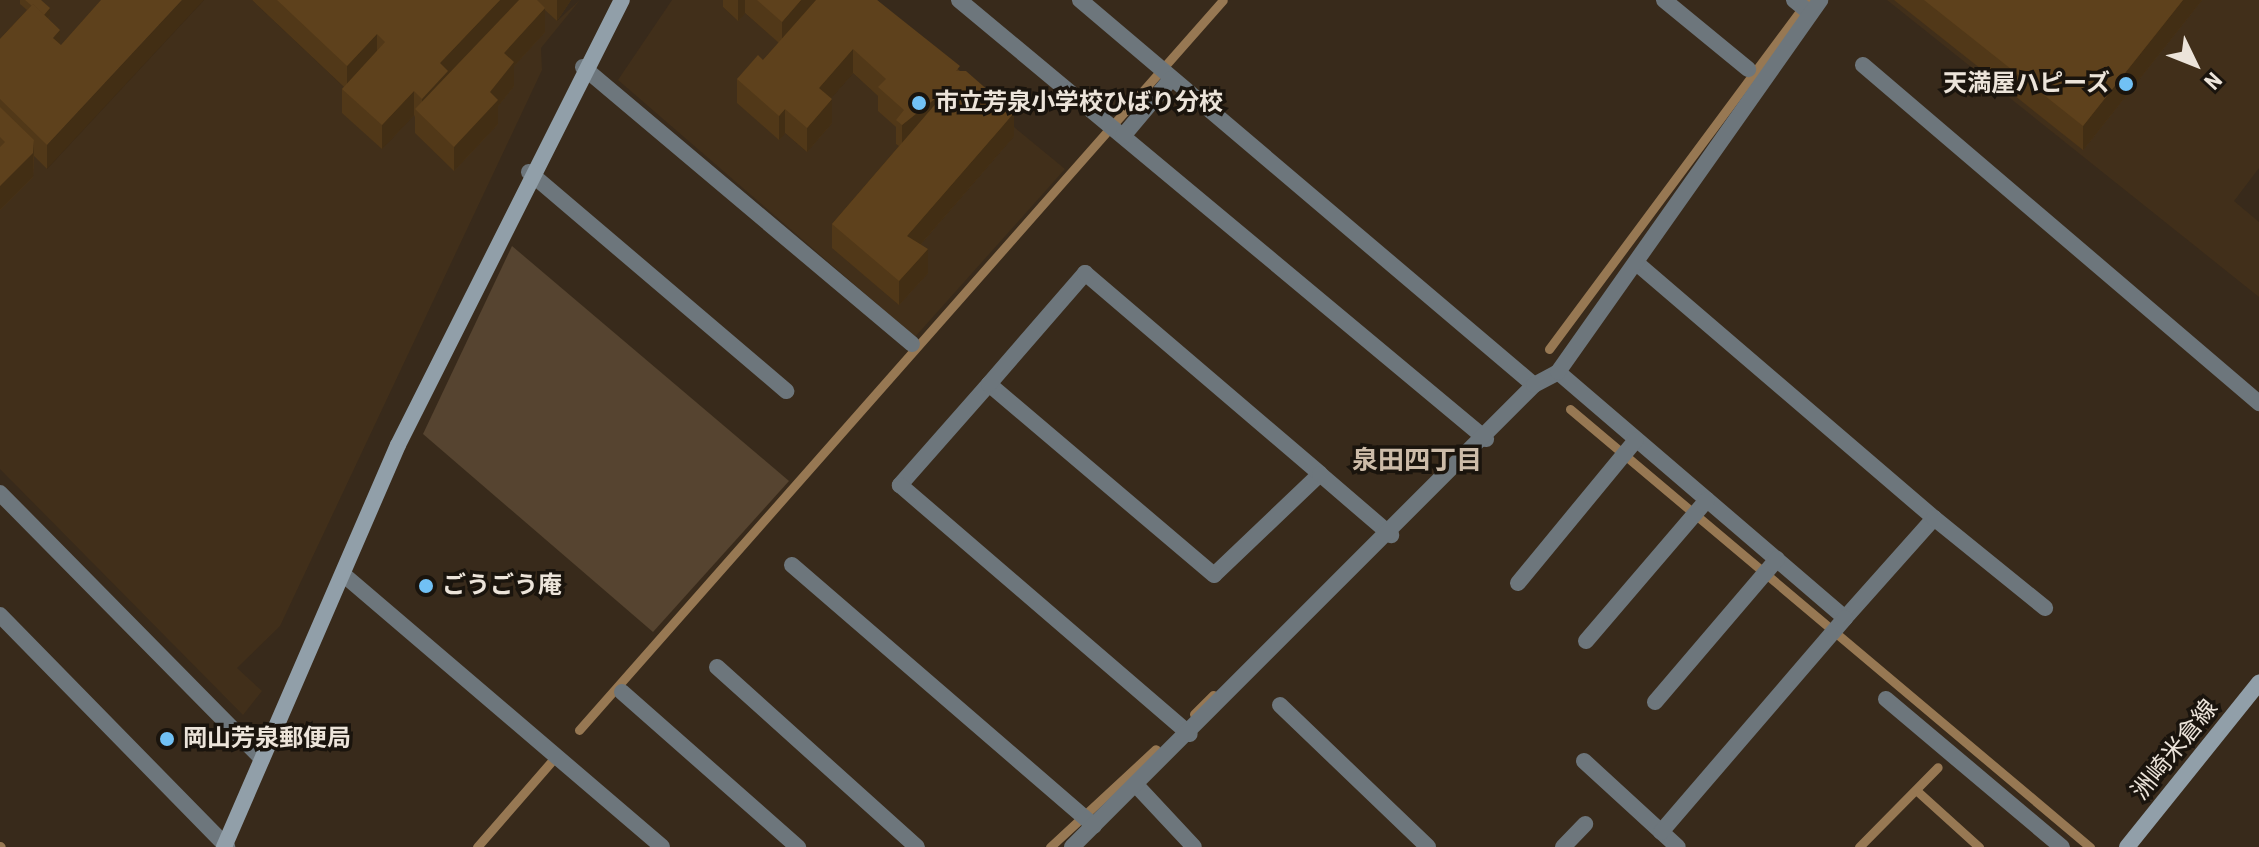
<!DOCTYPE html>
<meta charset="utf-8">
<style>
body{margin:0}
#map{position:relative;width:2259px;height:847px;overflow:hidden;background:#382a1b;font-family:"Roboto Condensed","Noto Sans JP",sans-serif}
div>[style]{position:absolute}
.built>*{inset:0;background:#412f1a}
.green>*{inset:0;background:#564430}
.stream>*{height:9px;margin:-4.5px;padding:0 4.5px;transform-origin:4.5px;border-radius:4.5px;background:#977853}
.street>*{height:16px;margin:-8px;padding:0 8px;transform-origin:8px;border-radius:8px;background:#6d767c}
.secondary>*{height:16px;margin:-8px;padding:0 8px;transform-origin:8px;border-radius:8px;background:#919fa9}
.wall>*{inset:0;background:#513818}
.shaded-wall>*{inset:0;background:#422e14}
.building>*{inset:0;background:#5e411c}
.dots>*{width:22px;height:22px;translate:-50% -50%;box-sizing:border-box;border:4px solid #1a140d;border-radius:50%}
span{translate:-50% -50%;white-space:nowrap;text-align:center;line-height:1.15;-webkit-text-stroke:7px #1a140d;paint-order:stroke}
.poi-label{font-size:24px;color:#ece4da;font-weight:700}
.right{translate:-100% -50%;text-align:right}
.left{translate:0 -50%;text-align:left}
.street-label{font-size:24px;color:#ece4da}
.neighbourhood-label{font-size:26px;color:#ccbba8;font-weight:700}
.north{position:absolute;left:2155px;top:24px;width:80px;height:80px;-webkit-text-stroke:6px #1a140d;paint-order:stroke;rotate:133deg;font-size:22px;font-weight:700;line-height:32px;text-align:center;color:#ece4da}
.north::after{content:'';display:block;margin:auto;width:28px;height:36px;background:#ece4da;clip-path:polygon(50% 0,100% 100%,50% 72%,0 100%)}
</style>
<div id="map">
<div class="built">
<i style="clip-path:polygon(0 0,118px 0,73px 49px,0 63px)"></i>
<i style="clip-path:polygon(204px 0,252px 0,347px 90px,382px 149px,414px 115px,422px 122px,537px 0,557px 21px,580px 0,541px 48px,542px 70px,280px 626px,237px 668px,262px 691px,243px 715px,0 469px,0 121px,47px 169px)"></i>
<i style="clip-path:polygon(672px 0,727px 0,723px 7px,737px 20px,745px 13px,782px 45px,779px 139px,785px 133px,807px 152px,819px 112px,853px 73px,886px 103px,904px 134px,907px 260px,1014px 136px,890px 25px,1065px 169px,915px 337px,618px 80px)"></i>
<i style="clip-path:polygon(1887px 0,2259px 0,2259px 168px,2234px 201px,2259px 222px,2259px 297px)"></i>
</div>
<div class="green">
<i style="clip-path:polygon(512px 246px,789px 481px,653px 632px,423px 434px)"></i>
</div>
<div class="stream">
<i style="left:1549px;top:349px;width:435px;rotate:-53.4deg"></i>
<i style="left:1570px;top:409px;width:680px;rotate:40.11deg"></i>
<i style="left:1194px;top:714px;width:27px;rotate:-45deg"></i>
<i style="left:579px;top:730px;width:973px;rotate:-48.58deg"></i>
<i style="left:1916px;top:790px;width:85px;rotate:42.1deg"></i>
<i style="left:0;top:846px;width:1px;rotate:45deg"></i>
<i style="left:477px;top:847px;width:113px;rotate:-49deg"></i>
<i style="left:1050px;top:847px;width:144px;rotate:-42.8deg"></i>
<i style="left:1859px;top:847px;width:112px;rotate:-45.4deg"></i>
</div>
<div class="street">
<i style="left:959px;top:0;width:686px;rotate:39.79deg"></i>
<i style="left:1080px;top:0;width:595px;rotate:40.3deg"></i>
<i style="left:1664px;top:0;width:109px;rotate:39.4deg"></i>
<i style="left:1794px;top:0;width:21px;rotate:39deg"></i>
<i style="left:1863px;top:65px;width:521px;rotate:40.48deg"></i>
<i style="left:583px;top:67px;width:430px;rotate:40.1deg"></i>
<i style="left:1123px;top:136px;width:75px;rotate:-49.9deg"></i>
<i style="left:529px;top:172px;width:338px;rotate:40.4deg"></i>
<i style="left:1558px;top:372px;width:378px;rotate:40.6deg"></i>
<i style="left:1845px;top:618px;width:134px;rotate:-48.3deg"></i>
<i style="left:1934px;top:518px;width:392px;rotate:-139.4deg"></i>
<i style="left:989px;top:384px;width:135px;rotate:131.4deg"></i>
<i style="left:900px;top:485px;width:382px;rotate:40.7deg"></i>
<i style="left:1320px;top:474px;width:146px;rotate:136.4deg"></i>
<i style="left:1214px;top:575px;width:295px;rotate:-139.7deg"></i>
<i style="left:989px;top:384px;width:147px;rotate:-49.1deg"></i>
<i style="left:1085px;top:273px;width:309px;rotate:40.5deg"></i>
<i style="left:1320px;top:474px;width:94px;rotate:40.7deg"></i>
<i style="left:0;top:493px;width:373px;rotate:45.4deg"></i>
<i style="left:1934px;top:518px;width:143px;rotate:39deg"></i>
<i style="left:792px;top:565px;width:399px;rotate:40.8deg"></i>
<i style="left:344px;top:575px;width:418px;rotate:40.5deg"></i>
<i style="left:1518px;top:583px;width:185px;rotate:-50.5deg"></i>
<i style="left:0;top:615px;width:325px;rotate:45.6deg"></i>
<i style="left:1586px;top:641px;width:186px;rotate:-49.4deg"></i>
<i style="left:717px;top:667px;width:269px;rotate:42deg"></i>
<i style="left:622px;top:692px;width:235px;rotate:41.4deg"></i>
<i style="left:1886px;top:699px;width:230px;rotate:40.1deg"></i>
<i style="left:1655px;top:702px;width:188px;rotate:-49.5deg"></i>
<i style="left:1280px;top:705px;width:205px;rotate:43.8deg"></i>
<i style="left:1584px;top:761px;width:127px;rotate:42.5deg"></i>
<i style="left:1137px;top:786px;width:83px;rotate:46.9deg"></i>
<i style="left:1661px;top:832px;width:282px;rotate:-49.3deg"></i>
<i style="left:1072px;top:847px;width:653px;rotate:-45deg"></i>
<i style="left:1534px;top:385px;width:27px;rotate:-28deg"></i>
<i style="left:1558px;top:372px;width:455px;rotate:-54.8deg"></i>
<i style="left:1563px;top:847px;width:32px;rotate:-46deg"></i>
</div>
<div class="secondary">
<i style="left:224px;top:847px;width:438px;rotate:-66.6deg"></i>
<i style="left:398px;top:445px;width:498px;rotate:-63.3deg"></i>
<i style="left:2127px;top:847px;width:211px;rotate:-51.2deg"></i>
</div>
<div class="wall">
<i style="clip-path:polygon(20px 0,41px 0,50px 16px,48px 19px,47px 169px,34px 156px,33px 177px,0 210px,0 39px,27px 10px,20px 4px)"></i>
<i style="clip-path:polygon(252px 0,571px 0,557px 21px,545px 10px,545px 32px,514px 66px,514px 86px,498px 106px,498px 124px,454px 171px,415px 133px,415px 117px,414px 115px,382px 149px,342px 113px,342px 89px,344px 87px)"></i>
<i style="clip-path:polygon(723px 0,877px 0,960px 71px,1014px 136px,921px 244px,928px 273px,899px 305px,832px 248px,832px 224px,899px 146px,896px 144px,896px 127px,878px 111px,878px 96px,853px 73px,831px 98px,832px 123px,807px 152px,785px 133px,779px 140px,737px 103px,737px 79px,763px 60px,779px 43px,745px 13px,738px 21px,723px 7px)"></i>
<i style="clip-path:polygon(1894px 0,2202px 0,2083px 150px)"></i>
</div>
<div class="shaded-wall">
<i style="clip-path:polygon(182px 0,204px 0,47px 169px,47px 145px)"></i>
<i style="clip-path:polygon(500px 0,522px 0,422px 116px,422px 99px,440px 63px)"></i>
<i style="clip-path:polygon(557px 0,571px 0,557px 21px)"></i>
<i style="clip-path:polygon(738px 0,745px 0,745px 13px,738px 21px)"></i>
<i style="clip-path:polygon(801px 0,822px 0,782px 46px,782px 22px)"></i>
<i style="clip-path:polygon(2183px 0,2202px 0,2083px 150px,2083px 126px)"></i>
<i style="clip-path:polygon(50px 8px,50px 16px,43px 24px,43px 16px)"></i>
<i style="clip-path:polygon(545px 8px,545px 32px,514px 66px,514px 86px,498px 106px,498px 124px,454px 171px,454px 147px,490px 92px,504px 53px)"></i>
<i style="clip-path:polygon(60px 30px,60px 54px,53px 38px)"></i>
<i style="clip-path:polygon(377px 34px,377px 58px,347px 90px,347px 66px)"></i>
<i style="clip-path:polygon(853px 49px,853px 73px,819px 112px,819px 88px)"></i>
<i style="clip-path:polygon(951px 86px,902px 149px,902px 125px)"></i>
<i style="clip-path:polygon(414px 91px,414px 115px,382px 149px,382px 125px)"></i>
<i style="clip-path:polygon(832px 99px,832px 123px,807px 152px,807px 128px)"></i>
<i style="clip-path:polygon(785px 109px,785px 133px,779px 140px,779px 116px)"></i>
<i style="clip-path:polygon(1014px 113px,1014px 136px,907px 260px,907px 236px)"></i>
<i style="clip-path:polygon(34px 140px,33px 177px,0 210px,0 186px)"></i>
<i style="clip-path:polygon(928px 249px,928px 273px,899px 305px,899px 281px)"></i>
</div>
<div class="building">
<i style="clip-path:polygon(25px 0,41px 0,50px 8px,44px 15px,33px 4px,32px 6px)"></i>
<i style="clip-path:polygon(101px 0,182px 0,47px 145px,0 99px,0 39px,33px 4px,60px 30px,53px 38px,61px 45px)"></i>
<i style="clip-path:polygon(277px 0,500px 0,440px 63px,448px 71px,422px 99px,414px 91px,382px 125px,342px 89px,385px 42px,377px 34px,347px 66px)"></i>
<i style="clip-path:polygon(519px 0,537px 0,545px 8px,504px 53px,514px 62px,490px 92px,498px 100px,454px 147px,415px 109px)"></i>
<i style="clip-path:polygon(757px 0,801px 0,782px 22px)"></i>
<i style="clip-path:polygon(816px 0,877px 0,960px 66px,956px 71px,966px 71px,1014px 113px,907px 236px,928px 249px,899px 281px,832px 224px,951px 86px,902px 125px,896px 120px,904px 110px,878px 87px,886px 79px,853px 49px,819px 88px,832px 99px,807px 128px,785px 109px,779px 116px,737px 79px,758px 55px,763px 60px)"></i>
<i style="clip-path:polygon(1924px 0,2183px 0,2083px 126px)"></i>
<i style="clip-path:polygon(0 107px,34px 140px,33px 153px,0 186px,0 147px,5px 142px,0 137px)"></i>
</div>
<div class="dots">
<i style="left:2126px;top:84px;background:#71c1f5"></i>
<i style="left:919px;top:103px;background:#71c1f5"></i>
<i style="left:426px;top:586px;background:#71c1f5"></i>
<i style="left:167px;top:739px;background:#71c1f5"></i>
</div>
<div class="poi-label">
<span class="right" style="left:2110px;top:84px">天満屋ハピーズ</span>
<span class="left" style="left:935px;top:103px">市立芳泉小学校ひばり分校</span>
<span class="left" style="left:442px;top:586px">ごうごう庵</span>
<span class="left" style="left:183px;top:739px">岡山芳泉郵便局</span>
</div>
<div class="street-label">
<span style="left:2175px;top:750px;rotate:-51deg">洲崎米倉線</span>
</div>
<div class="neighbourhood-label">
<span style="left:1417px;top:461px">泉田四丁目</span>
</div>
<div class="north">N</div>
</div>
